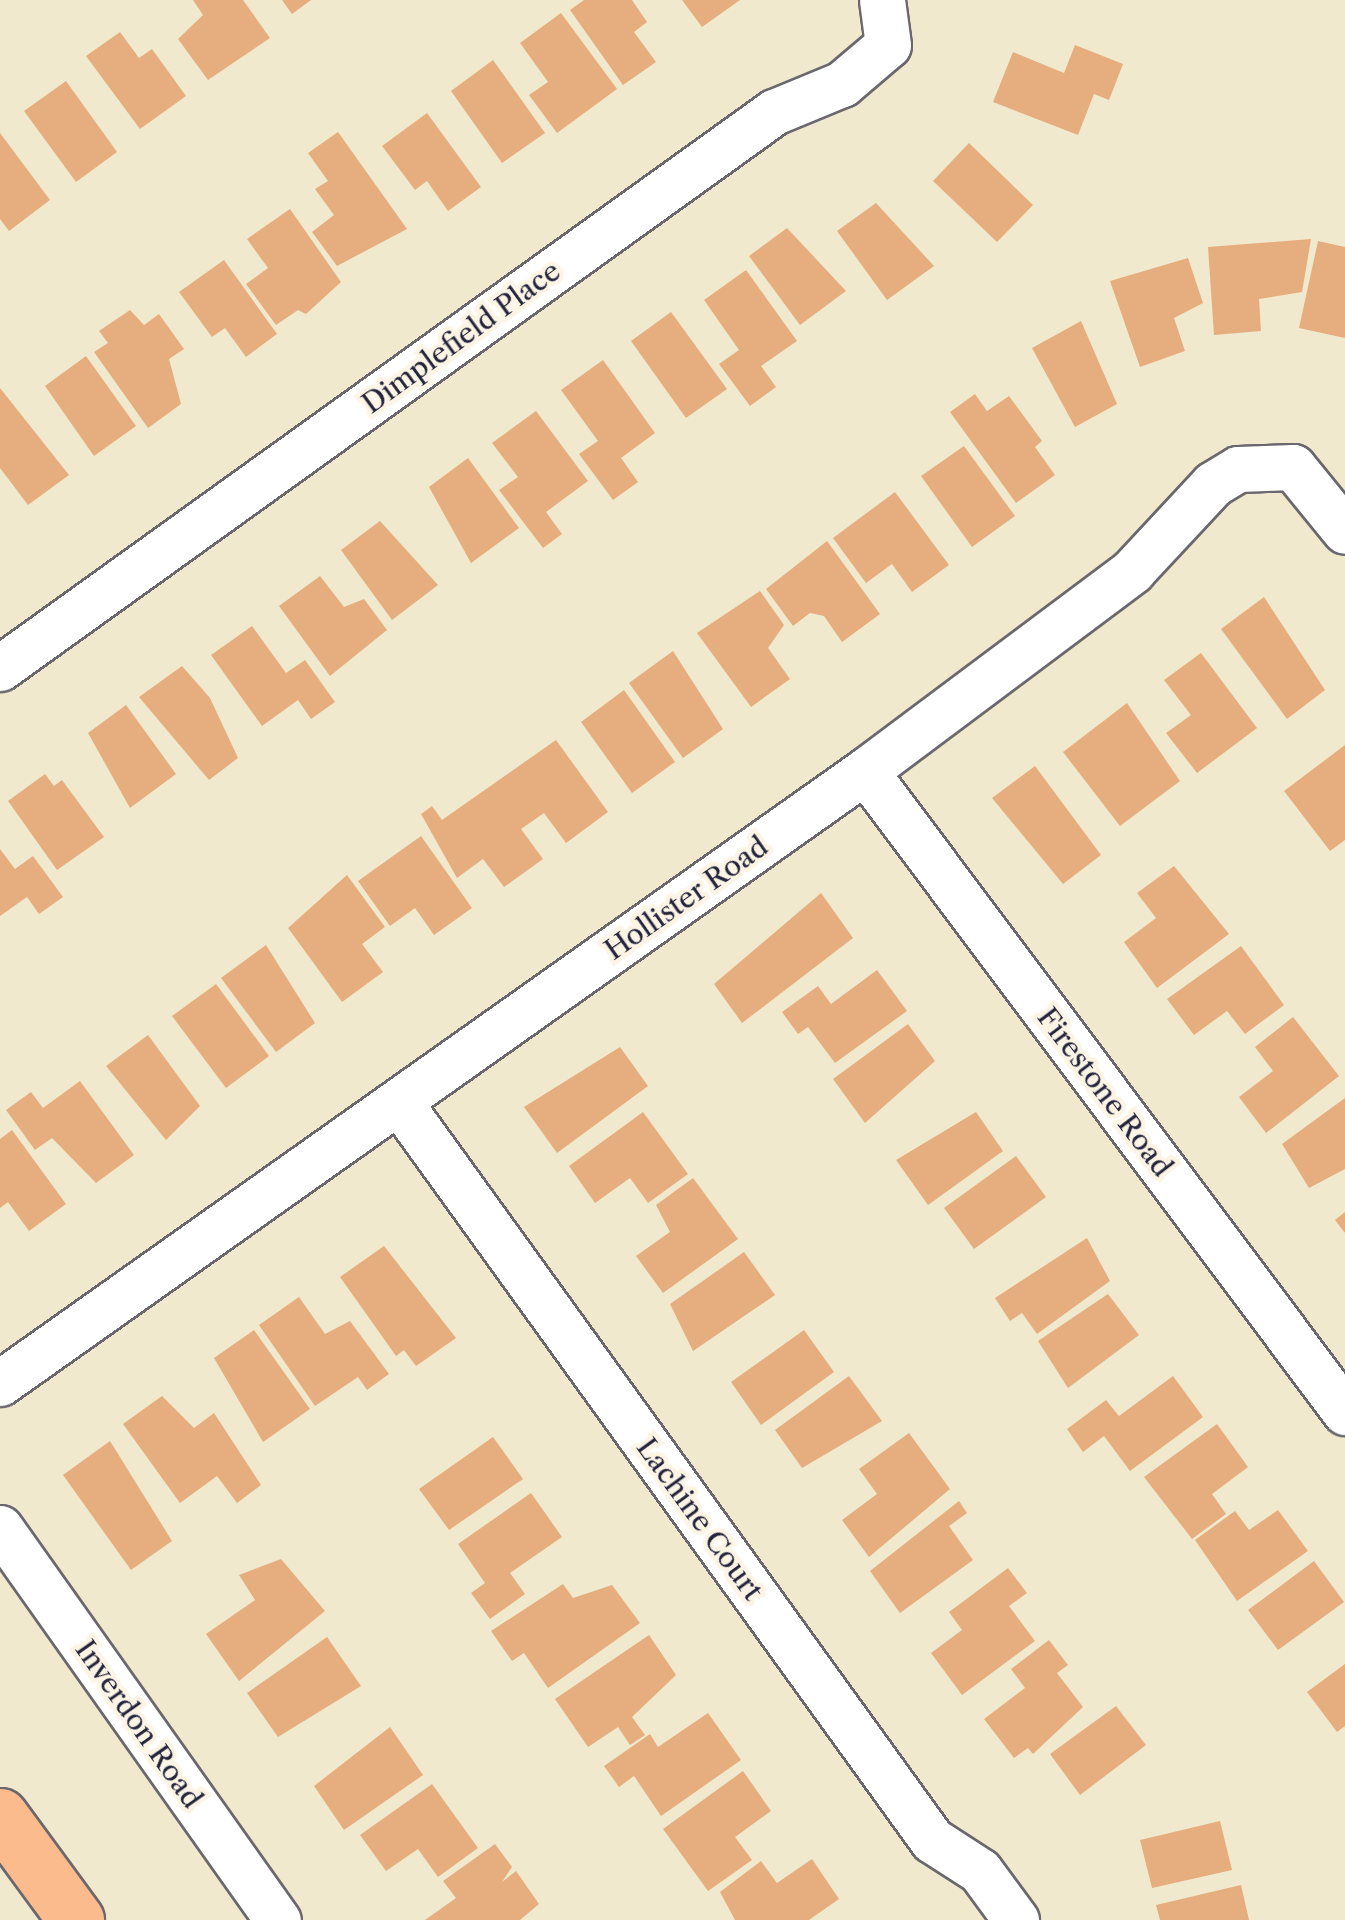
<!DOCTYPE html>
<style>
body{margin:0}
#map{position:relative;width:1345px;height:1920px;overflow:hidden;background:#f0e9ce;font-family:"Libre Caslon Text",serif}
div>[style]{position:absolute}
.building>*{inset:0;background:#e6ae7e}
.roads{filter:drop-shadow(2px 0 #6a686e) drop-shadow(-2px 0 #6a686e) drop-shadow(0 2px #6a686e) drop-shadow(0 -2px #6a686e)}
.street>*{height:45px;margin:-22.5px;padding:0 22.5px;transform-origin:22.5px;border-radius:22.5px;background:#fff}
.highway>*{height:55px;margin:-27.5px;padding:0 27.5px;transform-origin:27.5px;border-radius:27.5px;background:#fbbb8c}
span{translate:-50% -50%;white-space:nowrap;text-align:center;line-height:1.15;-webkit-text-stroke:9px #fcf5e5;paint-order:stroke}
.street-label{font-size:28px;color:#22223b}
</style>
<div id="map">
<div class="building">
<i style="clip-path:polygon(193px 0,243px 0,270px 38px,208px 80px,178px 39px,203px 15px)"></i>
<i style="clip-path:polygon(282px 0,311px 0,292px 14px)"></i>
<i style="clip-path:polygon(584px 0,632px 0,647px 22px,634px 32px,656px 62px,623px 85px,570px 10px)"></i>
<i style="clip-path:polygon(682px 0,740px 0,702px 27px)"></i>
<i style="clip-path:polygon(561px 13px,617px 89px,557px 133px,529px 95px,548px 82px,520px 43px)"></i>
<i style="clip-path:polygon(120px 32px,139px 58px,152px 49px,186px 96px,140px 129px,86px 56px)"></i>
<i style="clip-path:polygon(1075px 45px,1123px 64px,1109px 100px,1094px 94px,1078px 135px,993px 102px,1013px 52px,1064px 73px)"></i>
<i style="clip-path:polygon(493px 60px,545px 133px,502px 163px,451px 91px)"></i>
<i style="clip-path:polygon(66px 81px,117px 152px,76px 182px,24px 111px)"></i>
<i style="clip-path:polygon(427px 113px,481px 187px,448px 211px,427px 181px,415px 190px,382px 146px)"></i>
<i style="clip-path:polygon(338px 132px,407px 229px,337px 266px,312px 232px,334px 215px,315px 189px,328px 181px,308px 153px)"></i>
<i style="clip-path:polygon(0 133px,50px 200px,9px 231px,0 219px)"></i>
<i style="clip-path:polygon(969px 143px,1033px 205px,997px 242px,933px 181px)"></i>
<i style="clip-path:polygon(876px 203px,934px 266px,887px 300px,837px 231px)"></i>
<i style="clip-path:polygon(290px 209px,341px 282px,306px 314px,298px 310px,276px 325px,246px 284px,268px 268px,247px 239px)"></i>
<i style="clip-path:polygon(787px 228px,846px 291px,800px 325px,749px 256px)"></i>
<i style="clip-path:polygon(1311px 239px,1302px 292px,1259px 299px,1261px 331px,1214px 335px,1208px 247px)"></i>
<i style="clip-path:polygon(1318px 241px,1345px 247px,1345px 338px,1299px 328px)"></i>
<i style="clip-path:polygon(1188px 258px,1203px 303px,1174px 318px,1185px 351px,1140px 367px,1110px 281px)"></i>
<i style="clip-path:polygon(224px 260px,277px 334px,246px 357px,225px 328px,212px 337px,179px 292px)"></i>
<i style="clip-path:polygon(746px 270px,797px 341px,761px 366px,776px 387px,750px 406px,719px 364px,739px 350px,704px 300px)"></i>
<i style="clip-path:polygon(130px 310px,144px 325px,159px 314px,184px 349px,169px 359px,181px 404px,148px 428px,94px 352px,108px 343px,99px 331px)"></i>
<i style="clip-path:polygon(671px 312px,727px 389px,686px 418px,631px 341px)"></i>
<i style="clip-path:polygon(1081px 321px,1117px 404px,1075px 427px,1032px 348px)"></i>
<i style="clip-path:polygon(86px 356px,136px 426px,94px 456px,45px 386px)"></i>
<i style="clip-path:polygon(603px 360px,655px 433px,621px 458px,638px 482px,613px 500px,579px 454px,598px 441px,561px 390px)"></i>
<i style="clip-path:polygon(0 388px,69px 475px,28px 505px,0 468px)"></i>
<i style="clip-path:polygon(975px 394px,987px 411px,1009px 396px,1042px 441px,1035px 447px,1055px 475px,1016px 503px,950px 412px)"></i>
<i style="clip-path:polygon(536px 411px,588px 481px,546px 512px,562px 534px,543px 548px,499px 490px,518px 477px,492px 443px)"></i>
<i style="clip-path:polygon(964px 446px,1015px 516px,972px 547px,921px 476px)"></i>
<i style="clip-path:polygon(468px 458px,519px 528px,471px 563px,429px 487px)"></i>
<i style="clip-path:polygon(895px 492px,949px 565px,912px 592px,892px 564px,866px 583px,833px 538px)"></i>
<i style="clip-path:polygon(380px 521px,438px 585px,392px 620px,341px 550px)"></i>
<i style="clip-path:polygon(827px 541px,880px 614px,842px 642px,824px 616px,810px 613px,793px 626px,766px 589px)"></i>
<i style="clip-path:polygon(320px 576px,344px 607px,364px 599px,387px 630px,330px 676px,279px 606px)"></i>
<i style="clip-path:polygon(760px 591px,784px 625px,768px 648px,790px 679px,751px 707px,697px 633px)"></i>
<i style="clip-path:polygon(1264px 597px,1325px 690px,1287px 719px,1221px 629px)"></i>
<i style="clip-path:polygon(252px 626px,286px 673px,305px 660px,335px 702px,311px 719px,298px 700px,262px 726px,211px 655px)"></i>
<i style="clip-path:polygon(673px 651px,723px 729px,683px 758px,629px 683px)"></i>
<i style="clip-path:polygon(1201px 653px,1257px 728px,1197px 773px,1166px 733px,1191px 715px,1164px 680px)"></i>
<i style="clip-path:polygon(182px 666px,210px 698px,238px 758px,209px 780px,139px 697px)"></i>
<i style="clip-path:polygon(624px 690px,675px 762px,632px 793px,581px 722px)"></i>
<i style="clip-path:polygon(1127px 703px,1180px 781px,1120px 826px,1063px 752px)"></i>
<i style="clip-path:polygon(126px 705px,176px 774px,130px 808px,88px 733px)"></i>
<i style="clip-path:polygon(556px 740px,608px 812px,566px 843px,544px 813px,521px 829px,543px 859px,504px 887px,483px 859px,457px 878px,421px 814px,432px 806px,442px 820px)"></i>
<i style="clip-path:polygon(1345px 745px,1345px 840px,1330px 851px,1284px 791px)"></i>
<i style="clip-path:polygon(1035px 766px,1101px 855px,1063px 884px,992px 798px)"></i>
<i style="clip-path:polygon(45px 774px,54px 786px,62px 780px,104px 837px,57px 870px,8px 801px)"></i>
<i style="clip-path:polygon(421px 836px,472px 908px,434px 935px,415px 908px,390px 926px,358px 881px)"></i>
<i style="clip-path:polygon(0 849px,15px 869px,33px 856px,63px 897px,39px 914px,27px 897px,0 916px)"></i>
<i style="clip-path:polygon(1174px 866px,1229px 934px,1157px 988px,1124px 942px,1156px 918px,1137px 893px)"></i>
<i style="clip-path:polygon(347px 875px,385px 927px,362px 944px,383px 972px,342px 1002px,288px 928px)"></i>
<i style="clip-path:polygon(821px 893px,853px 938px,742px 1023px,714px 984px)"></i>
<i style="clip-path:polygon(266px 945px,315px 1023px,276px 1052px,221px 978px)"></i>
<i style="clip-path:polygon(1241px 946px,1284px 1005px,1245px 1034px,1227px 1011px,1194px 1035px,1167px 999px)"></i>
<i style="clip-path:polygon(877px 970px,907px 1011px,835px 1063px,808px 1027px,798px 1034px,782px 1012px,818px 986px,831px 1004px)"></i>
<i style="clip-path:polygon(216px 984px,269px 1056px,226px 1088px,172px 1016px)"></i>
<i style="clip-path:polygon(1293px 1017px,1339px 1076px,1266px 1133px,1239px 1097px,1273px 1071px,1255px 1047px)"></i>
<i style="clip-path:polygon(908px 1024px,935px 1061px,865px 1123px,833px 1079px)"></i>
<i style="clip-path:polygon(148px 1035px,200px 1106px,166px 1140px,106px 1066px)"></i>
<i style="clip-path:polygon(620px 1047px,648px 1086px,557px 1153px,524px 1107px)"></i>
<i style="clip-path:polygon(80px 1081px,134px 1155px,96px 1183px,52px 1138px,35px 1150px,6px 1110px,31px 1092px,43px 1108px)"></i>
<i style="clip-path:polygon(1345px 1098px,1345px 1169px,1309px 1188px,1282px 1144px)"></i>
<i style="clip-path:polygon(643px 1112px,688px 1174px,648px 1203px,630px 1178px,595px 1203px,569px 1166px)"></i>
<i style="clip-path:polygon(976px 1112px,1003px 1151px,928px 1205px,896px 1160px)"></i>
<i style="clip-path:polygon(12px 1130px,66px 1204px,29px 1231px,8px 1202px,0 1208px,0 1139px)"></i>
<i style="clip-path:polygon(1016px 1156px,1046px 1197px,974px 1249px,944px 1208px)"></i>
<i style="clip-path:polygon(693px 1178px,738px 1239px,663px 1293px,636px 1256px,670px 1232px,656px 1205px)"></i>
<i style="clip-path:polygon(1345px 1212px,1345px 1233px,1335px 1220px)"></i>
<i style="clip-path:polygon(1087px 1238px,1110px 1281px,1037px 1334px,1022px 1313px,1010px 1321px,995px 1298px)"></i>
<i style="clip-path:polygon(384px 1246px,456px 1338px,416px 1366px,404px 1350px,396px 1356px,340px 1277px)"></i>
<i style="clip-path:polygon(744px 1252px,775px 1295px,693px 1351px,670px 1304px)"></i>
<i style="clip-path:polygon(1108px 1294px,1139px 1335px,1068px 1388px,1038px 1341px)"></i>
<i style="clip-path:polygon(299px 1297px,325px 1334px,350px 1321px,389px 1374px,367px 1390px,358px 1377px,315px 1406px,259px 1325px)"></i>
<i style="clip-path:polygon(254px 1330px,310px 1409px,263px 1442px,214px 1358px)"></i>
<i style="clip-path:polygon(804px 1330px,834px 1372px,761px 1425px,731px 1382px)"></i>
<i style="clip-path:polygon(849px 1376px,882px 1421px,802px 1468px,775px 1430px)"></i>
<i style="clip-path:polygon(1173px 1376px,1203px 1417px,1130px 1471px,1104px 1436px,1083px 1452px,1067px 1429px,1106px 1400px,1119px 1416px)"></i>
<i style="clip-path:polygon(162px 1396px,194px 1428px,214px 1413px,261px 1485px,237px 1503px,217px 1476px,180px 1503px,123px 1424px)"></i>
<i style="clip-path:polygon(1217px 1424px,1248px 1467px,1212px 1494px,1226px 1514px,1192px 1539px,1144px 1477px)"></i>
<i style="clip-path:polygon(909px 1433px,950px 1489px,869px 1557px,842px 1520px,877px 1494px,859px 1469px)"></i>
<i style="clip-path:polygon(493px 1437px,523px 1479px,449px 1530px,419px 1489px)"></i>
<i style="clip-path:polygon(110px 1441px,172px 1541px,131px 1570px,63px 1475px)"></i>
<i style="clip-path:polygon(531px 1493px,562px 1537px,510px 1573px,525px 1594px,490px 1619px,471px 1593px,485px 1583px,458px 1544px)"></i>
<i style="clip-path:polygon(959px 1501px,967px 1513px,949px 1526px,973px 1560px,900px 1613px,870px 1571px)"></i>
<i style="clip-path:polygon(1278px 1510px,1308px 1551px,1237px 1601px,1195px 1540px,1235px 1511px,1249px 1530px)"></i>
<i style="clip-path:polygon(281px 1559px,325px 1611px,239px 1681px,206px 1634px,255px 1600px,239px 1575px)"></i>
<i style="clip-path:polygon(1314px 1561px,1344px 1602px,1278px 1650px,1248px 1610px)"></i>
<i style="clip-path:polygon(1008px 1568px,1027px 1593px,1009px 1606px,1035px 1641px,962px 1695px,931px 1653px,962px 1630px,949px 1612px)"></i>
<i style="clip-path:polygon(563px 1584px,573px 1598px,612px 1585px,640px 1623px,548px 1688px,524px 1653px,512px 1661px,491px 1631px)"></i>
<i style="clip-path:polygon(649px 1635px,676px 1675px,632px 1717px,645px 1735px,630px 1745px,618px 1727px,588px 1747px,555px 1699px)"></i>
<i style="clip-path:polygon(327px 1637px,361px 1686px,278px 1737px,247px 1693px)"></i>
<i style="clip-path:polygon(1049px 1640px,1068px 1665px,1057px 1673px,1083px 1707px,1033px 1754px,1028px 1748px,1014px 1758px,984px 1719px,1025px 1688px,1011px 1669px)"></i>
<i style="clip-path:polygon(1345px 1664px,1345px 1726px,1337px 1732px,1307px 1692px)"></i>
<i style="clip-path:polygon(1116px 1706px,1146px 1745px,1080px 1795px,1050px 1754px)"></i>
<i style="clip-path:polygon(708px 1713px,741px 1760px,661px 1816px,634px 1776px,619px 1787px,604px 1766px,650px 1734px,658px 1747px)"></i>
<i style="clip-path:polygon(390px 1727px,423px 1775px,344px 1830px,314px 1786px)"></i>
<i style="clip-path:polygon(743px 1771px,771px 1811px,735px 1837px,752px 1860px,708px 1891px,663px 1829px)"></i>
<i style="clip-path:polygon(432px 1784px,478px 1848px,438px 1877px,418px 1849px,386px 1871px,360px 1835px)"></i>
<i style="clip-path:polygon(1220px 1821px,1232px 1870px,1152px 1888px,1140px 1840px)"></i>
<i style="clip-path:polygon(495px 1844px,512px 1867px,502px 1882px,516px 1871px,539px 1904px,520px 1920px,425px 1920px,456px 1898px,443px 1881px)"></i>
<i style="clip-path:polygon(812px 1859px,839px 1899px,809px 1920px,735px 1920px,720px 1892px,761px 1861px,777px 1883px)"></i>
<i style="clip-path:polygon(1241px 1885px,1249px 1920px,1160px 1920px,1156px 1905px)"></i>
</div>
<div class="roads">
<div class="street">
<i style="left:0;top:668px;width:953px;rotate:-35.69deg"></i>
<i style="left:774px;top:112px;width:74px;rotate:-22.4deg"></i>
<i style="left:842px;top:84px;width:60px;rotate:-40.3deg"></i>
<i style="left:888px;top:45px;width:45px;rotate:-97.6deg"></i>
<i style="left:865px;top:771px;width:801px;rotate:53.17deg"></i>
<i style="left:399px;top:1102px;width:910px;rotate:54.16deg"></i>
<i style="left:932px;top:1840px;width:57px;rotate:32.9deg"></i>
<i style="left:980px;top:1871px;width:61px;rotate:53.7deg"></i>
<i style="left:0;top:1383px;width:1060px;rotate:-35.28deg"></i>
<i style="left:865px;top:771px;width:334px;rotate:-36.8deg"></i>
<i style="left:1132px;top:571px;width:119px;rotate:-47deg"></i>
<i style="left:1213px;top:484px;width:29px;rotate:-31deg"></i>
<i style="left:1238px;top:469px;width:55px;rotate:-2.1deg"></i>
<i style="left:1293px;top:467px;width:82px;rotate:50.9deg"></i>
<i style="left:0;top:1528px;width:481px;rotate:54.7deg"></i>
</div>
<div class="highway">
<i style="left:0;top:1816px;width:129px;rotate:53.8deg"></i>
</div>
</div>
<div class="street-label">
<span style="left:461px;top:337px;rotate:-36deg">Dimplefield Place</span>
<span style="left:686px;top:898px;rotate:-35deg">Hollister Road</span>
<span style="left:1105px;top:1092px;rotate:53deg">Firestone Road</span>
<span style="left:700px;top:1519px;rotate:54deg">Lachine Court</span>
<span style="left:139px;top:1724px;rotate:55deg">Inverdon Road</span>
</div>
</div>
